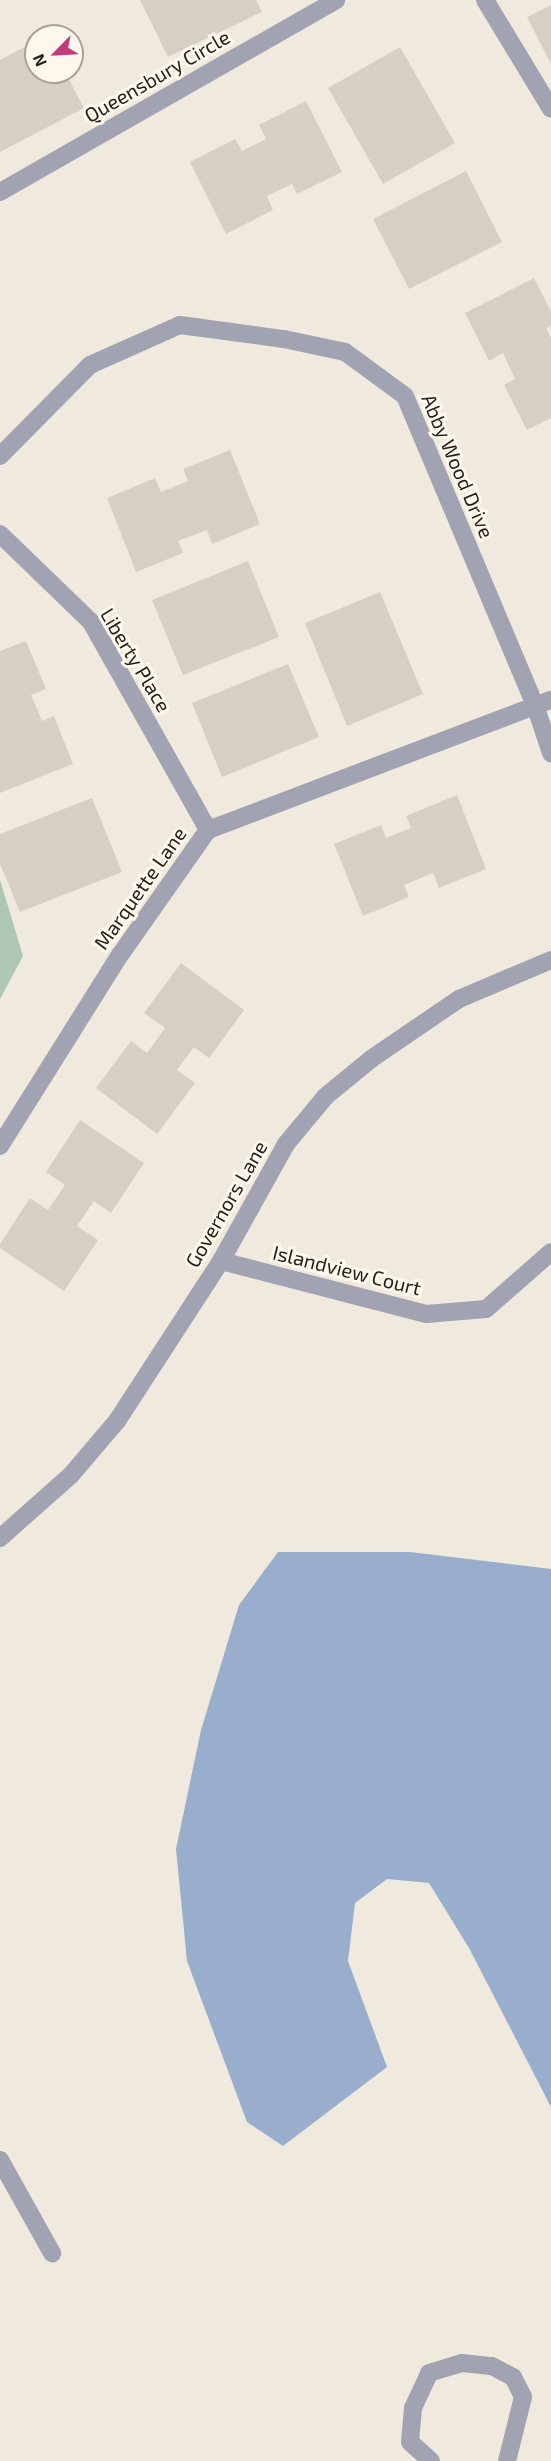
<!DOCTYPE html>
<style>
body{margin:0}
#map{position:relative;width:551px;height:2461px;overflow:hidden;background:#f0eade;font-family:"Exo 2",sans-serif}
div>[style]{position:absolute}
.green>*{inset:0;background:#aec6b4}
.water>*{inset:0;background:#99aecd}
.building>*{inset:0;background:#d8cfc4}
.minor>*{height:18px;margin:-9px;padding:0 9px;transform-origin:9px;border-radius:9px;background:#a1a2b2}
span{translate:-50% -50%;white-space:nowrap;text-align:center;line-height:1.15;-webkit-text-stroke:6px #fef7eb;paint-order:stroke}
.street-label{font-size:20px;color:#211f1a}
.north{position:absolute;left:24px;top:24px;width:60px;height:60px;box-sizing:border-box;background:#fef7eb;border:2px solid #a6a197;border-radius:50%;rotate:246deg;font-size:16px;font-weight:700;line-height:24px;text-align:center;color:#211f1a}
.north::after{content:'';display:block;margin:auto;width:21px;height:27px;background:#c13a79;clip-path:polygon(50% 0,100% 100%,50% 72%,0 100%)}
</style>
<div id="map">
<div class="green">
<i style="clip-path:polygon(0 880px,23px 956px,0 999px)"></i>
</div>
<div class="water">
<i style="clip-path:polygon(278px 1552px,410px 1552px,551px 1569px,551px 2107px,469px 1948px,429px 1883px,387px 1879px,355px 1903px,348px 1961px,387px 2067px,283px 2146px,247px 2122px,187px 1961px,176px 1849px,201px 1730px,239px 1605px)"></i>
</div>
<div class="building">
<i style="clip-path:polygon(140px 0,256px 0,262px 12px,168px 57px)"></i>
<i style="clip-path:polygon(551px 5px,551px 64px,527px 17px)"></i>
<i style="clip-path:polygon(36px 41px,36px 72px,65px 72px,84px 108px,0 152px,0 60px)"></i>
<i style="clip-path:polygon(400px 47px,455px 143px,383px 184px,328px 88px)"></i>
<i style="clip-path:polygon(306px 101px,342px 172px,297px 194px,292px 184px,267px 196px,273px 210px,226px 234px,190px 162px,235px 139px,242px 151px,266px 139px,259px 125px)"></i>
<i style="clip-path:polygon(466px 171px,502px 242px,409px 289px,373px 219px)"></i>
<i style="clip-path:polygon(534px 278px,551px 311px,551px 326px,546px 328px,551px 338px,551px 418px,527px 430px,504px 385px,515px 379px,503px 353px,489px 361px,465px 313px)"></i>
<i style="clip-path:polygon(230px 450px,260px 524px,212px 544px,207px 530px,178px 541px,183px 553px,136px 572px,107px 498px,155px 478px,161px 492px,188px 481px,183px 469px)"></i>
<i style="clip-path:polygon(248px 561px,279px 637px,183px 675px,152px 600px)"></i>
<i style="clip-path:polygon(380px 592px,423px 694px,347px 726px,305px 623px)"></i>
<i style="clip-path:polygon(26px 641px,46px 689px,31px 695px,42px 721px,54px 716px,73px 764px,0 793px,0 651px)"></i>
<i style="clip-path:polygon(288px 664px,319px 737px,222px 777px,192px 703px)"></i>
<i style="clip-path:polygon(457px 795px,486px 869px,439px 888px,433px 873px,404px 885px,409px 897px,363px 916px,334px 844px,381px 825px,386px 838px,411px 828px,406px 816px)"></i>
<i style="clip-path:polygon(92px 798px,122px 872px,20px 912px,0 864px,0 834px)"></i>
<i style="clip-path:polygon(181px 963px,244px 1010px,209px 1058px,194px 1047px,177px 1070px,195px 1083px,157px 1134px,96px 1088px,131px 1041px,147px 1053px,165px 1028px,144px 1013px)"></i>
<i style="clip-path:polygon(80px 1120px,144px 1163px,111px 1213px,94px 1201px,77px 1226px,98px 1240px,64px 1291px,0 1248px,0 1244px,30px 1198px,48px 1210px,65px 1185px,46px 1172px)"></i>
</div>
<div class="minor">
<i style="left:485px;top:0;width:127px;rotate:58.8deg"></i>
<i style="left:0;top:192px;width:387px;rotate:-29.7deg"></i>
<i style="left:0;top:456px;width:128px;rotate:-45.3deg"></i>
<i style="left:90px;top:365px;width:98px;rotate:-24deg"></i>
<i style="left:180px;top:325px;width:105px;rotate:7.7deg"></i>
<i style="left:284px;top:339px;width:62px;rotate:12deg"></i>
<i style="left:345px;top:352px;width:74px;rotate:36.3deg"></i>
<i style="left:405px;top:396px;width:335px;rotate:67.2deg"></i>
<i style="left:535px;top:705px;width:51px;rotate:71.6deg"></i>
<i style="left:0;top:534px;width:127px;rotate:44deg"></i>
<i style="left:91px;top:622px;width:239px;rotate:60.6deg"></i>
<i style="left:0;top:1146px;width:226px;rotate:-57.9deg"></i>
<i style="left:120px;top:955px;width:153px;rotate:-54.9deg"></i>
<i style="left:208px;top:830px;width:367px;rotate:-20.8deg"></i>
<i style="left:221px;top:1261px;width:212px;rotate:14.5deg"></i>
<i style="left:426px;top:1314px;width:60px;rotate:-4.8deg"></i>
<i style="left:486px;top:1309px;width:86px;rotate:-41.2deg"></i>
<i style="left:0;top:1538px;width:95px;rotate:-41.6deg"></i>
<i style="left:71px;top:1475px;width:71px;rotate:-49.6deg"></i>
<i style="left:117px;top:1421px;width:191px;rotate:-57deg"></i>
<i style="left:221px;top:1261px;width:134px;rotate:-60.9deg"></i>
<i style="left:286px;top:1144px;width:62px;rotate:-50.2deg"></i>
<i style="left:326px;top:1096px;width:58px;rotate:-39.4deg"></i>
<i style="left:371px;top:1059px;width:107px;rotate:-34.3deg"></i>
<i style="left:459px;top:999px;width:100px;rotate:-23deg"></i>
<i style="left:0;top:2160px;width:107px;rotate:60.8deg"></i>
<i style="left:431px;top:2461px;width:28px;rotate:-138deg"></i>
<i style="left:410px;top:2442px;width:34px;rotate:-85deg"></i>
<i style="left:413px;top:2408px;width:38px;rotate:-65deg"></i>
<i style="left:429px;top:2373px;width:34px;rotate:-17deg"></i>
<i style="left:462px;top:2363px;width:30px;rotate:6deg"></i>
<i style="left:492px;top:2366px;width:24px;rotate:28deg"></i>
<i style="left:513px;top:2377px;width:22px;rotate:63deg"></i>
<i style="left:523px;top:2397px;width:66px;rotate:104deg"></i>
</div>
<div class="street-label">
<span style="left:157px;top:76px;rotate:-30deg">Queensbury Circle</span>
<span style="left:458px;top:466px;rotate:67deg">Abby Wood Drive</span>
<span style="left:136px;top:660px;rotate:59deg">Liberty Place</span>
<span style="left:140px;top:888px;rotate:-55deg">Marquette Lane</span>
<span style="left:226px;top:1204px;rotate:-60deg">Governors Lane</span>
<span style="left:347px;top:1270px;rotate:14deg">Islandview Court</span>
</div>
<div class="north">N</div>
</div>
